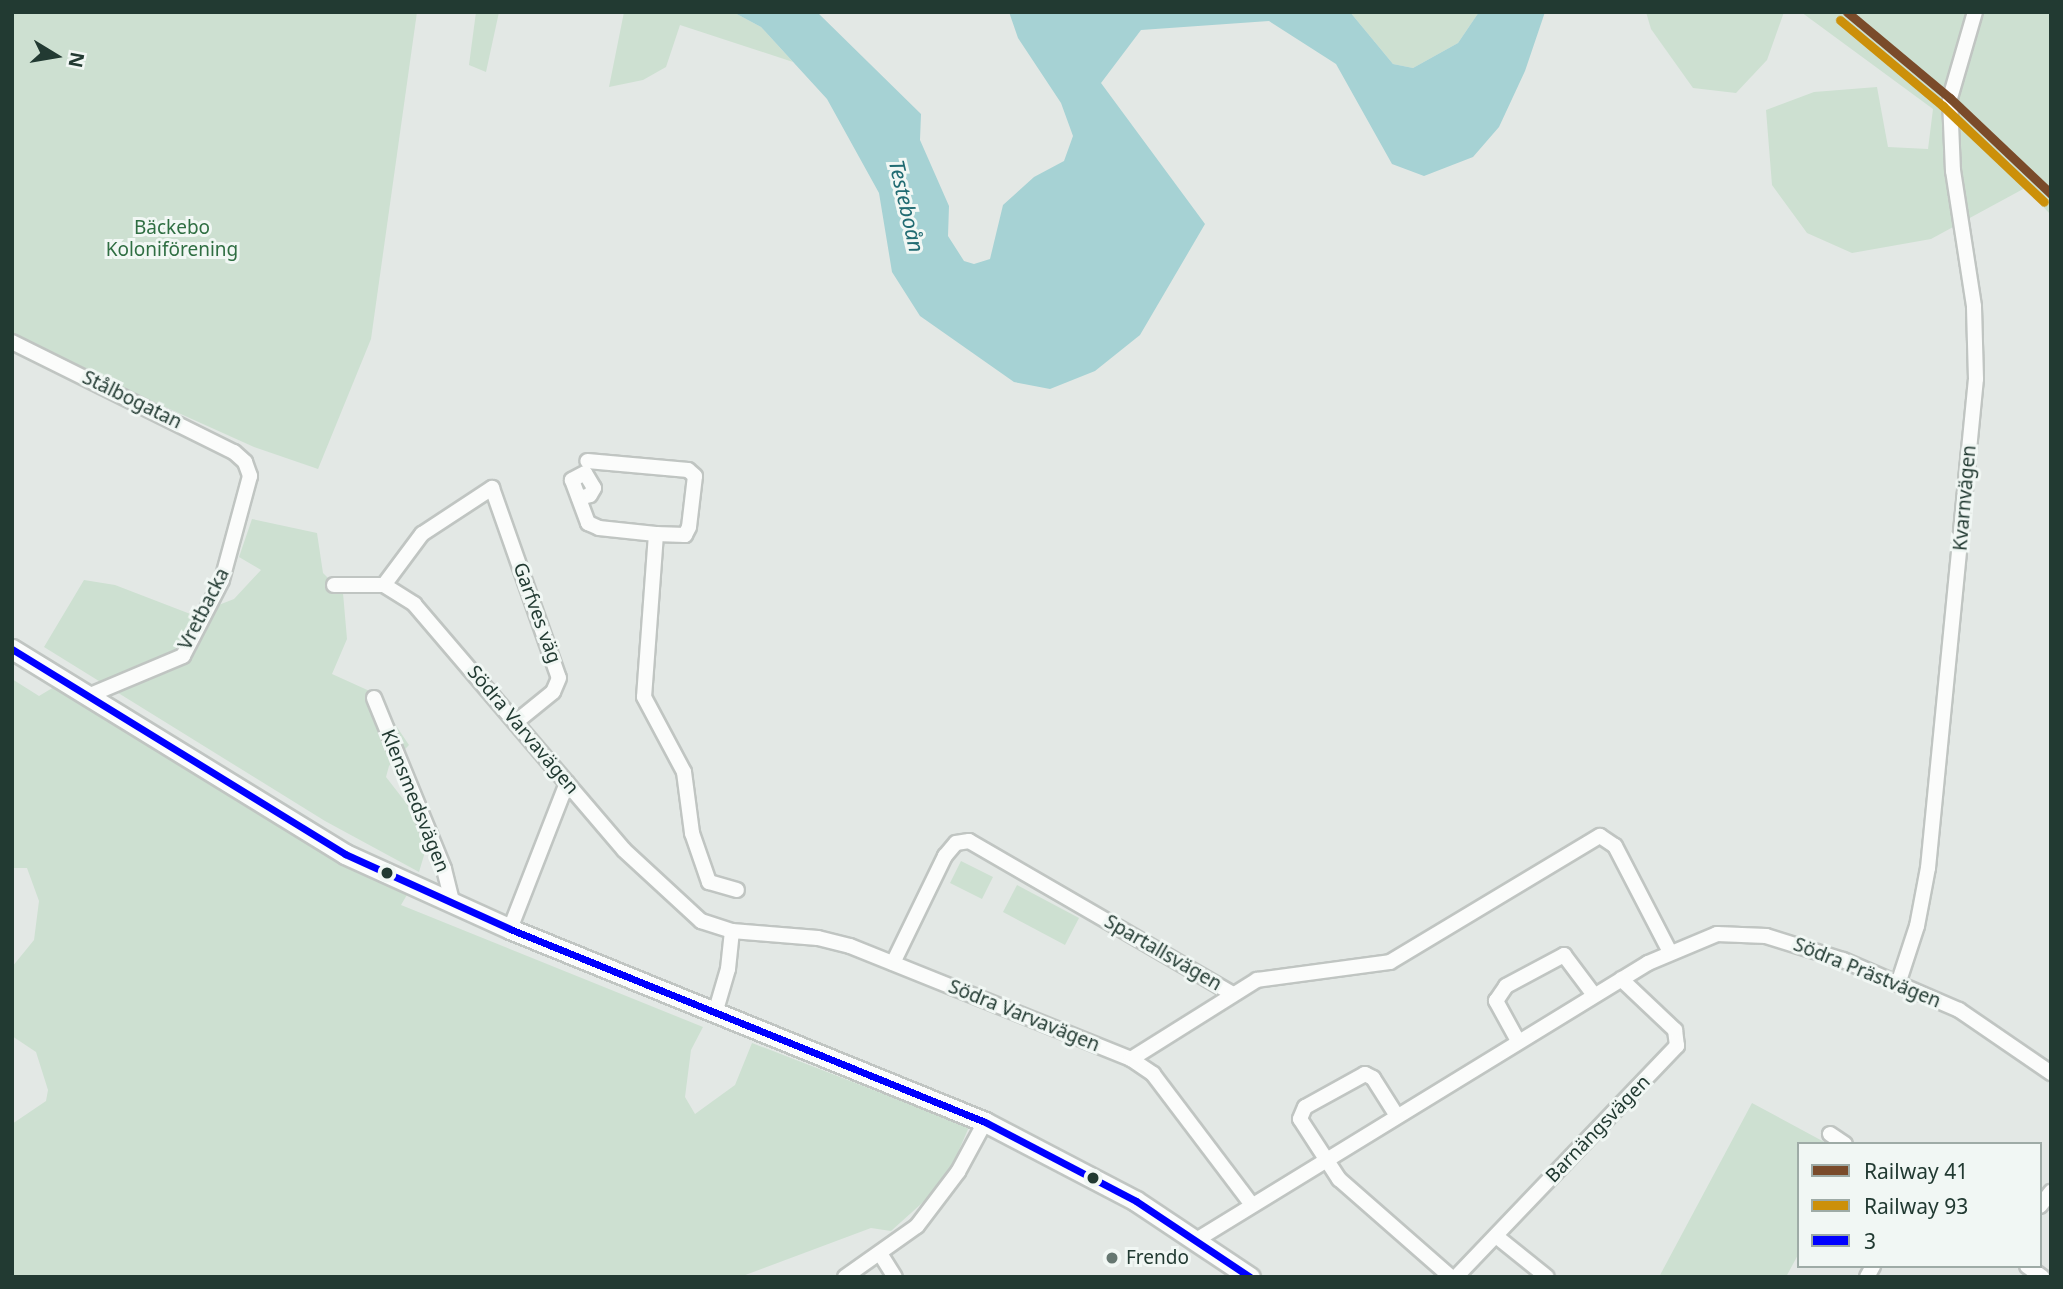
<!DOCTYPE html>
<meta charset="utf-8">
<style>
body{margin:0}
#map{position:relative;width:2063px;height:1289px;overflow:hidden;background:#e3e8e5;font-family:"Noto Sans",sans-serif}
div>[style]{position:absolute}
.green>*{inset:0;background:#cde0d1}
.water>*{inset:0;background:#a6d2d4}
.roads{filter:drop-shadow(2px 0 #c0c5c2) drop-shadow(-2px 0 #c0c5c2) drop-shadow(0 2px #c0c5c2) drop-shadow(0 -2px #c0c5c2)}
.street>*{height:14px;margin:-7px;padding:0 7px;transform-origin:7px;border-radius:7px;background:#fbfcfb}
.secondary>*{height:19px;margin:-9.5px;padding:0 9.5px;transform-origin:9.5px;border-radius:9.5px;background:#fbfcfb}
.bus-1>*{height:7px;margin:-3.5px;padding:0 3.5px;transform-origin:3.5px;border-radius:3.5px;background:#00f}
.rail-1>*{height:9px;margin:-4.5px;padding:0 4.5px;transform-origin:4.5px;border-radius:4.5px;background:#7a4b2a}
.rail-2>*{height:9px;margin:-4.5px;padding:0 4.5px;transform-origin:4.5px;border-radius:4.5px;background:#cc900a}
.dots>*{width:19px;height:19px;translate:-50% -50%;box-sizing:border-box;border:4px solid #f1f7f4;border-radius:50%}
span{translate:-50% -50%;white-space:nowrap;text-align:center;line-height:1.15;-webkit-text-stroke:6px #f1f7f4;paint-order:stroke}
.park-label{font-size:19px;color:#2f6e42}
.street-label{font-size:19px;color:#223a32}
.poi-label{font-size:19px;color:#223a32}
.left{translate:0 -50%;text-align:left}
.water-label{font-size:21px;color:#216b72;font-style:italic}
.frame{position:absolute;inset:0;border:14px solid #223a32;pointer-events:none}
.legend{position:absolute;left:1797px;top:1142px;width:245px;height:126px;box-sizing:border-box;background:#f1f7f4;border:2px solid #9eaba6;margin:0;padding:9px 12px;list-style:none;font-size:21px;color:#223a32}
.legend li{display:flex;align-items:center;gap:14px;height:35px}
.legend b{width:35px;border:2px solid #9eaba6}
.north{position:absolute;left:21px;top:21px;width:70px;height:70px;-webkit-text-stroke:5px #f1f7f4;paint-order:stroke;rotate:101deg;font-size:19px;font-weight:700;line-height:28px;text-align:center;color:#223a32}
.north::after{content:'';display:block;margin:auto;width:24px;height:32px;background:#223a32;clip-path:polygon(50% 0,100% 100%,50% 72%,0 100%)}
</style>
<div id="map">
<div class="green">
<i style="clip-path:polygon(12px 12px,417px 12px,371px 339px,318px 469px,254px 447px,12px 338px)"></i>
<i style="clip-path:polygon(476px 12px,499px 12px,486px 72px,469px 65px)"></i>
<i style="clip-path:polygon(624px 12px,733px 12px,761px 27px,793px 62px,680px 25px,666px 67px,643px 80px,609px 87px)"></i>
<i style="clip-path:polygon(1350px 12px,1479px 12px,1458px 43px,1413px 68px,1393px 64px)"></i>
<i style="clip-path:polygon(1646px 12px,1784px 12px,1767px 60px,1736px 93px,1693px 88px,1651px 29px)"></i>
<i style="clip-path:polygon(1801px 12px,2051px 12px,2051px 215px,2025px 188px,1931px 239px,1852px 253px,1807px 233px,1772px 185px,1766px 110px,1814px 92px,1877px 87px,1888px 147px,1928px 149px,1933px 109px)"></i>
<i style="clip-path:polygon(252px 519px,317px 533px,323px 573px,343px 593px,347px 639px,332px 674px,374px 693px,409px 745px,389px 766px,386px 777px,421px 822px,428px 842px,419px 872px,325px 821px,44px 647px,84px 580px,115px 585px,193px 615px,234px 599px,261px 570px,239px 557px)"></i>
<i style="clip-path:polygon(12px 679px,39px 696px,54px 687px,185px 762px,353px 867px,408px 893px,401px 905px,703px 1027px,691px 1050px,685px 1097px,695px 1114px,735px 1085px,752px 1043px,969px 1127px,952px 1166px,931px 1195px,891px 1231px,871px 1228px,740px 1277px,12px 1277px,12px 1124px,46px 1101px,48px 1090px,36px 1052px,12px 1036px,12px 967px,34px 940px,39px 901px,27px 868px,12px 868px)"></i>
<i style="clip-path:polygon(961px 861px,993px 877px,982px 899px,950px 883px)"></i>
<i style="clip-path:polygon(1017px 885px,1079px 918px,1065px 945px,1003px 912px)"></i>
<i style="clip-path:polygon(1752px 1103px,1828px 1144px,1799px 1144px,1799px 1253px,1786px 1277px,1659px 1277px)"></i>
</div>
<div class="water">
<i style="clip-path:polygon(733px 12px,817px 12px,921px 114px,920px 140px,949px 206px,948px 236px,964px 261px,974px 264px,990px 259px,1003px 205px,1034px 177px,1064px 161px,1073px 136px,1061px 103px,1018px 38px,1009px 12px,1350px 12px,1393px 64px,1413px 68px,1458px 43px,1479px 12px,1545px 12px,1525px 71px,1499px 127px,1473px 157px,1424px 176px,1392px 164px,1336px 64px,1269px 21px,1141px 30px,1101px 83px,1205px 224px,1140px 335px,1095px 371px,1050px 389px,1014px 382px,920px 316px,892px 272px,879px 193px,827px 99px,761px 27px)"></i>
</div>
<div class="roads">
<div class="street">
<i style="left:12px;top:342px;width:248px;rotate:26.4deg"></i>
<i style="left:234px;top:452px;width:15px;rotate:42deg"></i>
<i style="left:245px;top:462px;width:15px;rotate:70deg"></i>
<i style="left:250px;top:476px;width:108px;rotate:105.1deg"></i>
<i style="left:222px;top:580px;width:85px;rotate:117.2deg"></i>
<i style="left:183px;top:656px;width:103px;rotate:157.2deg"></i>
<i style="left:579px;top:498px;width:11px;rotate:-15deg"></i>
<i style="left:590px;top:495px;width:8px;rotate:-60deg"></i>
<i style="left:594px;top:488px;width:17px;rotate:-121deg"></i>
<i style="left:585px;top:473px;width:15px;rotate:152deg"></i>
<i style="left:572px;top:480px;width:46px;rotate:69.6deg"></i>
<i style="left:588px;top:523px;width:12px;rotate:24deg"></i>
<i style="left:599px;top:528px;width:57px;rotate:6deg"></i>
<i style="left:656px;top:534px;width:29px;rotate:2deg"></i>
<i style="left:685px;top:535px;width:9px;rotate:-63deg"></i>
<i style="left:689px;top:527px;width:51px;rotate:-83.3deg"></i>
<i style="left:695px;top:476px;width:9px;rotate:-139deg"></i>
<i style="left:688px;top:470px;width:101px;rotate:-174.9deg"></i>
<i style="left:656px;top:534px;width:163px;rotate:94.2deg"></i>
<i style="left:644px;top:697px;width:85px;rotate:61.9deg"></i>
<i style="left:684px;top:772px;width:62px;rotate:82.5deg"></i>
<i style="left:692px;top:833px;width:52px;rotate:70.9deg"></i>
<i style="left:709px;top:882px;width:29px;rotate:16deg"></i>
<i style="left:334px;top:585px;width:50px"></i>
<i style="left:384px;top:585px;width:36px;rotate:32deg"></i>
<i style="left:414px;top:604px;width:323px;rotate:49.5deg"></i>
<i style="left:624px;top:850px;width:105px;rotate:42.7deg"></i>
<i style="left:701px;top:921px;width:33px;rotate:18deg"></i>
<i style="left:732px;top:931px;width:86px;rotate:4.7deg"></i>
<i style="left:818px;top:938px;width:33px;rotate:14deg"></i>
<i style="left:850px;top:946px;width:303px;rotate:21.9deg"></i>
<i style="left:1131px;top:1059px;width:27px;rotate:34deg"></i>
<i style="left:1153px;top:1074px;width:164px;rotate:52.9deg"></i>
<i style="left:384px;top:585px;width:64px;rotate:-53.3deg"></i>
<i style="left:422px;top:534px;width:84px;rotate:-33.3deg"></i>
<i style="left:492px;top:488px;width:201px;rotate:70.6deg"></i>
<i style="left:559px;top:678px;width:15px;rotate:113deg"></i>
<i style="left:553px;top:692px;width:48px;rotate:141deg"></i>
<i style="left:374px;top:698px;width:185px;rotate:67.7deg"></i>
<i style="left:444px;top:869px;width:37px;rotate:76deg"></i>
<i style="left:510px;top:929px;width:157px;rotate:-68.7deg"></i>
<i style="left:893px;top:963px;width:119px;rotate:-64.1deg"></i>
<i style="left:945px;top:856px;width:17px;rotate:-50deg"></i>
<i style="left:956px;top:843px;width:13px;rotate:-9deg"></i>
<i style="left:969px;top:841px;width:305px;rotate:30.1deg"></i>
<i style="left:1898px;top:984px;width:61px;rotate:-71.9deg"></i>
<i style="left:1917px;top:926px;width:59px;rotate:-79.3deg"></i>
<i style="left:1928px;top:868px;width:491px;rotate:-84.4deg"></i>
<i style="left:1976px;top:379px;width:73px;rotate:-91.6deg"></i>
<i style="left:1974px;top:306px;width:137px;rotate:-98.8deg"></i>
<i style="left:1953px;top:171px;width:73px;rotate:-92.4deg"></i>
<i style="left:1950px;top:98px;width:90px;rotate:-73.8deg"></i>
<i style="left:716px;top:1010px;width:43px;rotate:-73.7deg"></i>
<i style="left:728px;top:969px;width:38px;rotate:-84deg"></i>
<i style="left:1518px;top:1041px;width:46px;rotate:-118.8deg"></i>
<i style="left:1496px;top:1001px;width:18px;rotate:-56deg"></i>
<i style="left:1506px;top:986px;width:66px;rotate:-28.1deg"></i>
<i style="left:1564px;top:955px;width:50px;rotate:53.1deg"></i>
<i style="left:1131px;top:1059px;width:149px;rotate:-32.1deg"></i>
<i style="left:1257px;top:980px;width:134px;rotate:-7.7deg"></i>
<i style="left:1390px;top:962px;width:245px;rotate:-31deg"></i>
<i style="left:1600px;top:836px;width:18px;rotate:34deg"></i>
<i style="left:1615px;top:846px;width:117px;rotate:62.6deg"></i>
<i style="left:1397px;top:1116px;width:45px;rotate:-122.3deg"></i>
<i style="left:1373px;top:1078px;width:9px;rotate:-153deg"></i>
<i style="left:1365px;top:1074px;width:68px;rotate:151.2deg"></i>
<i style="left:1305px;top:1107px;width:13px;rotate:113deg"></i>
<i style="left:1300px;top:1119px;width:72px;rotate:57deg"></i>
<i style="left:1339px;top:1179px;width:149px;rotate:41.2deg"></i>
<i style="left:1830px;top:1134px;width:18px;rotate:34deg"></i>
<i style="left:2040px;top:1206px;width:18px;rotate:-52deg"></i>
<i style="left:1496px;top:1236px;width:65px;rotate:38.8deg"></i>
<i style="left:1198px;top:1239px;width:528px;rotate:-31.52deg"></i>
<i style="left:1648px;top:963px;width:75px;rotate:-22.8deg"></i>
<i style="left:1717px;top:934px;width:49px;rotate:2.3deg"></i>
<i style="left:1766px;top:936px;width:81px;rotate:17.3deg"></i>
<i style="left:1843px;top:960px;width:126px;rotate:23.3deg"></i>
<i style="left:1959px;top:1010px;width:112px;rotate:34.4deg"></i>
<i style="left:881px;top:1255px;width:26px;rotate:58deg"></i>
<i style="left:2027px;top:1266px;width:19px;rotate:36deg"></i>
<i style="left:845px;top:1277px;width:88px;rotate:-35.3deg"></i>
<i style="left:917px;top:1226px;width:68px;rotate:-52.8deg"></i>
<i style="left:958px;top:1172px;width:57px;rotate:-61.6deg"></i>
<i style="left:1456px;top:1277px;width:320px;rotate:-46.3deg"></i>
<i style="left:1677px;top:1046px;width:16px;rotate:-97deg"></i>
<i style="left:1675px;top:1030px;width:74px;rotate:-136.6deg"></i>
<i style="left:1867px;top:1277px;width:13px;rotate:-61deg"></i>
</div>
<div class="secondary">
<i style="left:12px;top:649px;width:391px;rotate:31.6deg"></i>
<i style="left:345px;top:854px;width:181px;rotate:24.4deg"></i>
<i style="left:510px;top:929px;width:513px;rotate:22.11deg"></i>
<i style="left:985px;top:1122px;width:170px;rotate:27.6deg"></i>
<i style="left:1136px;top:1201px;width:137px;rotate:33.7deg"></i>
</div>
</div>
<div class="bus-1">
<i style="left:12px;top:649px;width:391px;rotate:31.6deg"></i>
<i style="left:345px;top:854px;width:181px;rotate:24.4deg"></i>
<i style="left:510px;top:929px;width:513px;rotate:22.11deg"></i>
<i style="left:985px;top:1122px;width:170px;rotate:27.6deg"></i>
<i style="left:1136px;top:1201px;width:137px;rotate:33.7deg"></i>
</div>
<div class="rail-1">
<i style="left:1847px;top:12px;width:134px;rotate:39.9deg"></i>
<i style="left:1950px;top:98px;width:139px;rotate:43.5deg"></i>
</div>
<div class="rail-2">
<i style="left:1840px;top:20px;width:134px;rotate:39.9deg"></i>
<i style="left:1943px;top:106px;width:139px;rotate:43.5deg"></i>
</div>
<div class="dots">
<i style="left:387px;top:873px;background:#223a32"></i>
<i style="left:1093px;top:1178px;background:#223a32"></i>
<i style="left:1112px;top:1258px;background:#667771"></i>
</div>
<div class="park-label">
<span style="left:172px;top:239px">Bäckebo<br>Koloniförening</span>
</div>
<div class="street-label">
<span style="left:132px;top:400px;rotate:26deg">Stålbogatan</span>
<span style="left:1965px;top:498px;rotate:-85deg">Kvarnvägen</span>
<span style="left:204px;top:609px;rotate:-63deg">Vretbacka</span>
<span style="left:537px;top:613px;rotate:70deg">Garfves väg</span>
<span style="left:523px;top:730px;rotate:50deg">Södra Varvavägen</span>
<span style="left:415px;top:801px;rotate:68deg">Klensmedsvägen</span>
<span style="left:1163px;top:953px;rotate:30deg">Spartallsvägen</span>
<span style="left:1867px;top:973px;rotate:22deg">Södra Prästvägen</span>
<span style="left:1024px;top:1016px;rotate:22deg">Södra Varvavägen</span>
<span style="left:1598px;top:1129px;rotate:-46deg">Barnängsvägen</span>
</div>
<div class="poi-label">
<span class="left" style="left:1126px;top:1258px">Frendo</span>
</div>
<div class="water-label">
<span style="left:907px;top:206px;rotate:77deg">Testeboån</span>
</div>
<div class="frame"></div>
<ul class="legend">
<li><b style="height:9px;background:#7a4b2a"></b>Railway 41</li>
<li><b style="height:9px;background:#cc900a"></b>Railway 93</li>
<li><b style="height:9px;background:#00f"></b>3</li>
</ul>
<div class="north">N</div>
</div>
